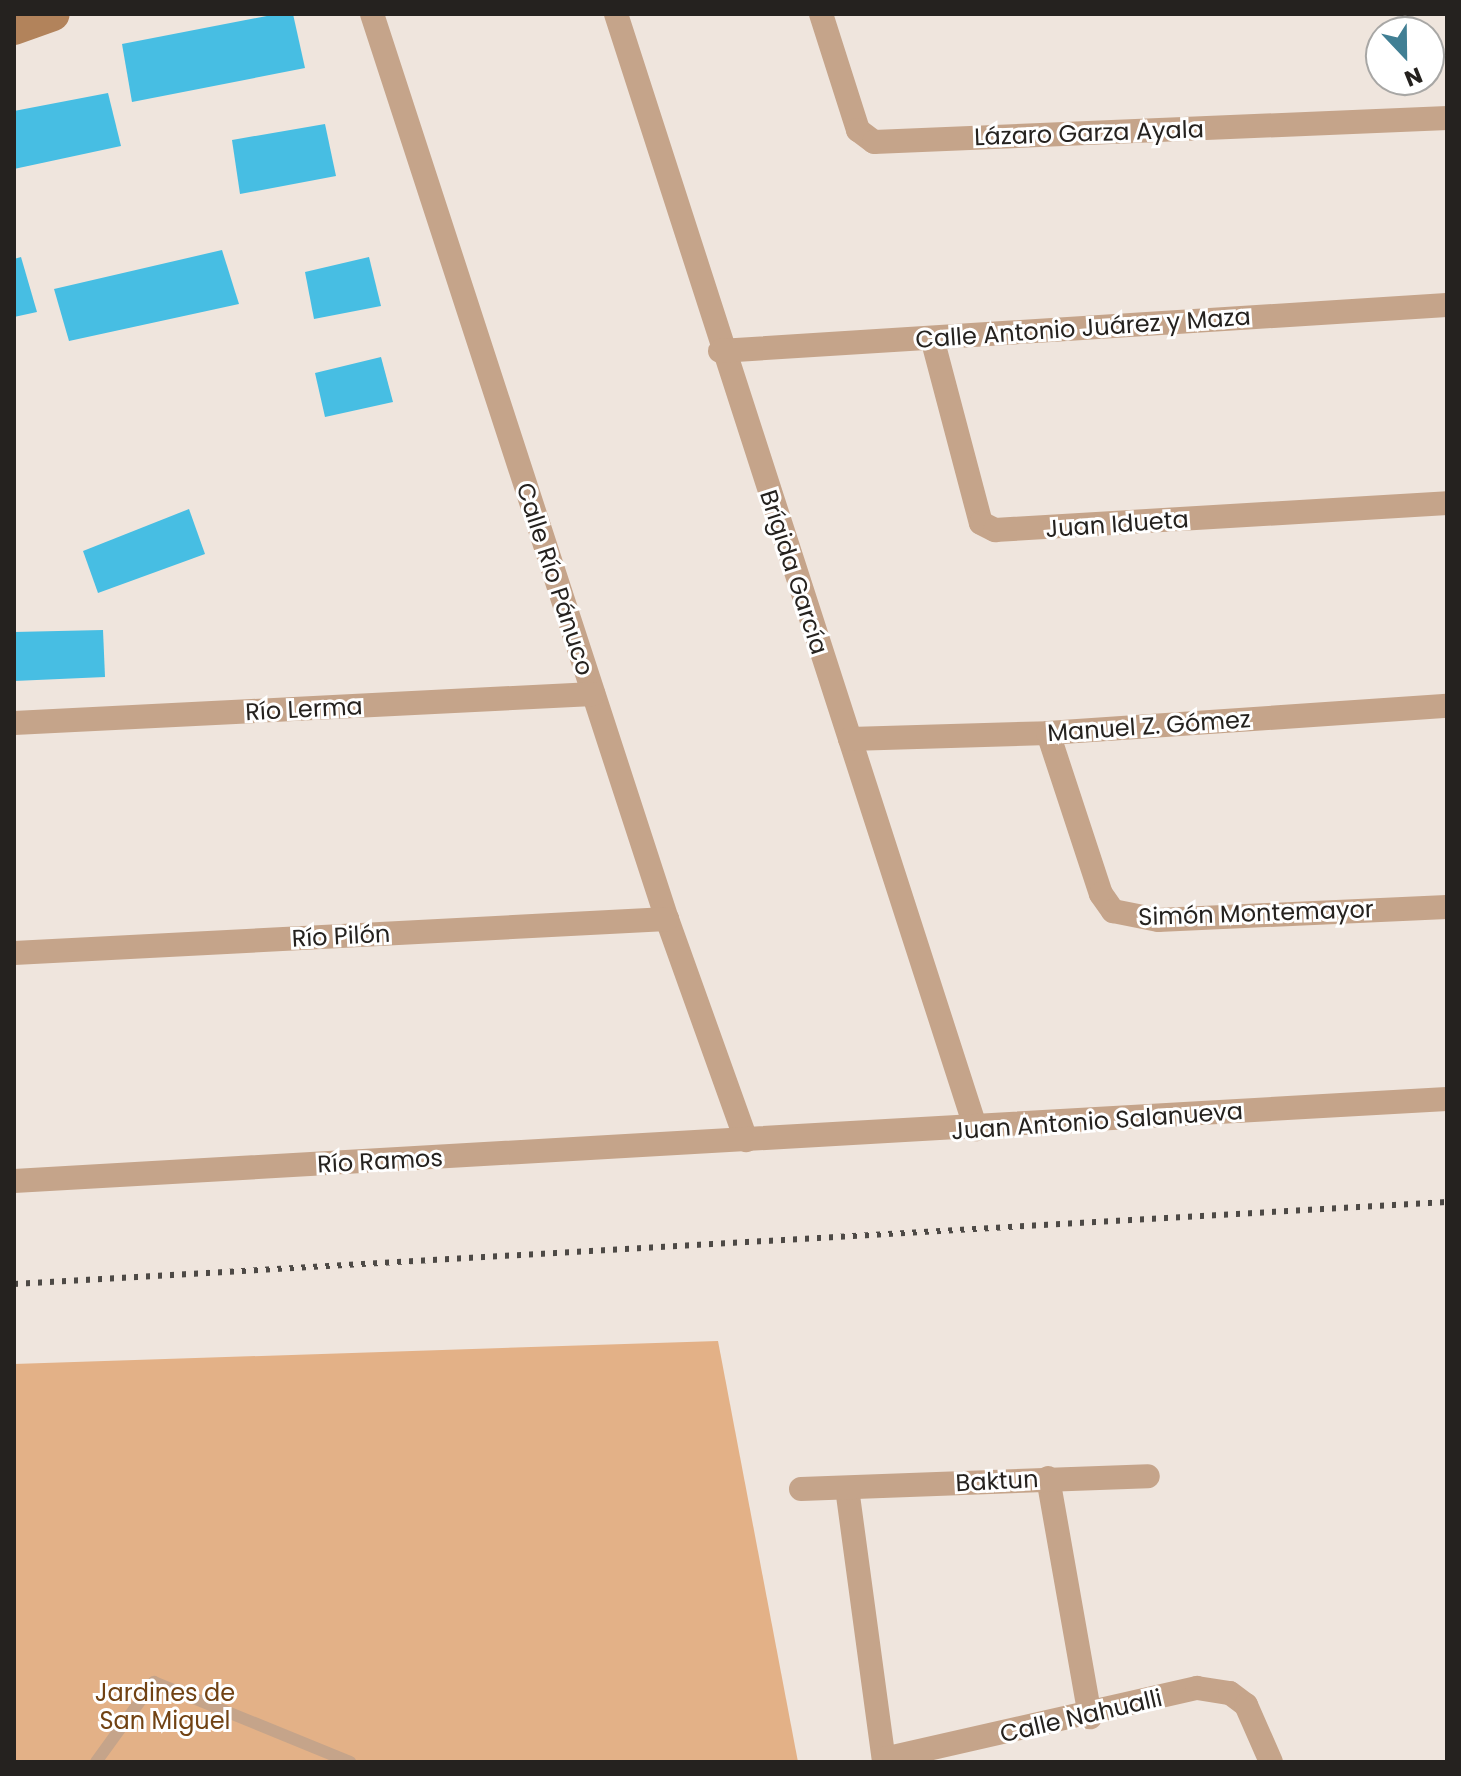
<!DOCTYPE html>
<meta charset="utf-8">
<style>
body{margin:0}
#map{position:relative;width:1461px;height:1776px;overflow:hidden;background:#efe5dd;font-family:Poppins,sans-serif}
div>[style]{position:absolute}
.green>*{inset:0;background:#e3b187}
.building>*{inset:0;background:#47bee3}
.lane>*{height:12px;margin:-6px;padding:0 6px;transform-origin:6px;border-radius:6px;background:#c5a48a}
.street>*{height:24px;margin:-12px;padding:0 12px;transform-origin:12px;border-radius:12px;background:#c5a48a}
.secondary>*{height:34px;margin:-17px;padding:0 17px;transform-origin:17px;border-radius:17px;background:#b2835b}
.rail>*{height:6px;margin-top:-3px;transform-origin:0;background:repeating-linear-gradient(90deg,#4d4945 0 4px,transparent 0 12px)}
span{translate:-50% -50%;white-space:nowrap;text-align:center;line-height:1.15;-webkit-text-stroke:6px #fff;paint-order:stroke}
.street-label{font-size:24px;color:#25221f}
.park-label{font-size:24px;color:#714213}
.frame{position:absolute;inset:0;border:16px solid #25221f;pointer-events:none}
.north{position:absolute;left:1365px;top:16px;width:80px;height:80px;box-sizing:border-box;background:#fff;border:2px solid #a8a7a5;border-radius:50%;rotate:158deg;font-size:22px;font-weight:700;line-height:32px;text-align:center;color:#25221f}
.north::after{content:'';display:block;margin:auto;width:28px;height:36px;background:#417f94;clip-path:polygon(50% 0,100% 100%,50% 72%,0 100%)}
</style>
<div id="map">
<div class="green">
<i style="clip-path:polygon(718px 1341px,798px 1762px,14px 1762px,14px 1364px)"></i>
</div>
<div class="building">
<i style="clip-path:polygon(277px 14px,293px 14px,305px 68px,132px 102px,122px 44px)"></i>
<i style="clip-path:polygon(108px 93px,121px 146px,14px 169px,14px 111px)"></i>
<i style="clip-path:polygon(325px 124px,336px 176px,240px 194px,232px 140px)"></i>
<i style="clip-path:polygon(222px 250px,239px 304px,69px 341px,54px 289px)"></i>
<i style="clip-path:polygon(21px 257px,37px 312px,14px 317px,14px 259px)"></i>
<i style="clip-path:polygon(369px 257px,381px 306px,314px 319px,305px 272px)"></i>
<i style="clip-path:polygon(381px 357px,393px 402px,325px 417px,315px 373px)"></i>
<i style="clip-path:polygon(189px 509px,205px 554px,98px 593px,83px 551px)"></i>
<i style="clip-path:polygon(103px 630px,105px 677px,14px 681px,14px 632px)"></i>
</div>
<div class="lane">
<i style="left:96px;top:1762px;width:99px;rotate:-54.1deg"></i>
<i style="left:154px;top:1682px;width:212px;rotate:22.2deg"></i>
</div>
<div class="street">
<i style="left:372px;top:14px;width:952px;rotate:71.95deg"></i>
<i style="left:667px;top:919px;width:235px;rotate:70.3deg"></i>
<i style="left:616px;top:14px;width:1172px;rotate:72.11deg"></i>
<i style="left:821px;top:14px;width:122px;rotate:72.3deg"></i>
<i style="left:858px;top:130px;width:20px;rotate:37deg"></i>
<i style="left:874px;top:142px;width:574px;rotate:-2.4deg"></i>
<i style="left:932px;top:338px;width:191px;rotate:75.2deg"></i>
<i style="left:981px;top:523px;width:16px;rotate:27deg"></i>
<i style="left:995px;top:530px;width:453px;rotate:-3.4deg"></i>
<i style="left:720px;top:351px;width:728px;rotate:-3.62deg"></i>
<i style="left:14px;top:723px;width:580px;rotate:-2.87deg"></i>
<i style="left:1048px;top:733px;width:169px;rotate:71.8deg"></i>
<i style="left:1101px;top:894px;width:21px;rotate:55deg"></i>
<i style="left:1113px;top:911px;width:46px;rotate:11.3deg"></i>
<i style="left:1158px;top:920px;width:289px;rotate:-2.6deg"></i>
<i style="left:850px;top:739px;width:198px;rotate:-1.7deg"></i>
<i style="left:1048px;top:733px;width:400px;rotate:-3.9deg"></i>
<i style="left:14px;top:953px;width:654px;rotate:-2.98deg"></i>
<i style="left:14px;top:1181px;width:1435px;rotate:-3.28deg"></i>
<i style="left:1048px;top:1478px;width:243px;rotate:80deg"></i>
<i style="left:847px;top:1488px;width:276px;rotate:82.3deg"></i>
<i style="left:801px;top:1489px;width:347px;rotate:-2.1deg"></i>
<i style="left:884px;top:1759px;width:321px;rotate:-12.8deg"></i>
<i style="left:1197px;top:1688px;width:33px;rotate:9deg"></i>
<i style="left:1230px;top:1693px;width:20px;rotate:37deg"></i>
<i style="left:1246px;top:1705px;width:62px;rotate:66.3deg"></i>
</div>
<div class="secondary">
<i style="left:14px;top:28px;width:41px;rotate:-19.7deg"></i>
</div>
<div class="rail">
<i style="left:14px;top:1284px;width:1435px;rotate:-3.28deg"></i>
</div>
<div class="street-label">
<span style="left:1089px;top:133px;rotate:-2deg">Lázaro Garza Ayala</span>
<span style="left:1083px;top:328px;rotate:-4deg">Calle Antonio Juárez y Maza</span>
<span style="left:1117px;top:524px;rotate:-4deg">Juan Idueta</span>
<span style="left:794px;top:572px;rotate:72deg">Brígida García</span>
<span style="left:555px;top:579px;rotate:72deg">Calle Río Pánuco</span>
<span style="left:304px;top:709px;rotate:-3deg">Río Lerma</span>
<span style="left:1149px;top:726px;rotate:-4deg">Manuel Z. Gómez</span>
<span style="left:1256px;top:913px;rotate:-2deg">Simón Montemayor</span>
<span style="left:341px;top:936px;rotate:-3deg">Río Pilón</span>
<span style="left:1097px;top:1121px;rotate:-4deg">Juan Antonio Salanueva</span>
<span style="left:380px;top:1161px;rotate:-3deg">Río Ramos</span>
<span style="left:997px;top:1481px;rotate:-3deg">Baktun</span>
<span style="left:1081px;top:1716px;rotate:-13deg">Calle Nahualli</span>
</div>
<div class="park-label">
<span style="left:165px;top:1707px">Jardines de<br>San Miguel</span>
</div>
<div class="frame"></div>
<div class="north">N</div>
</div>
